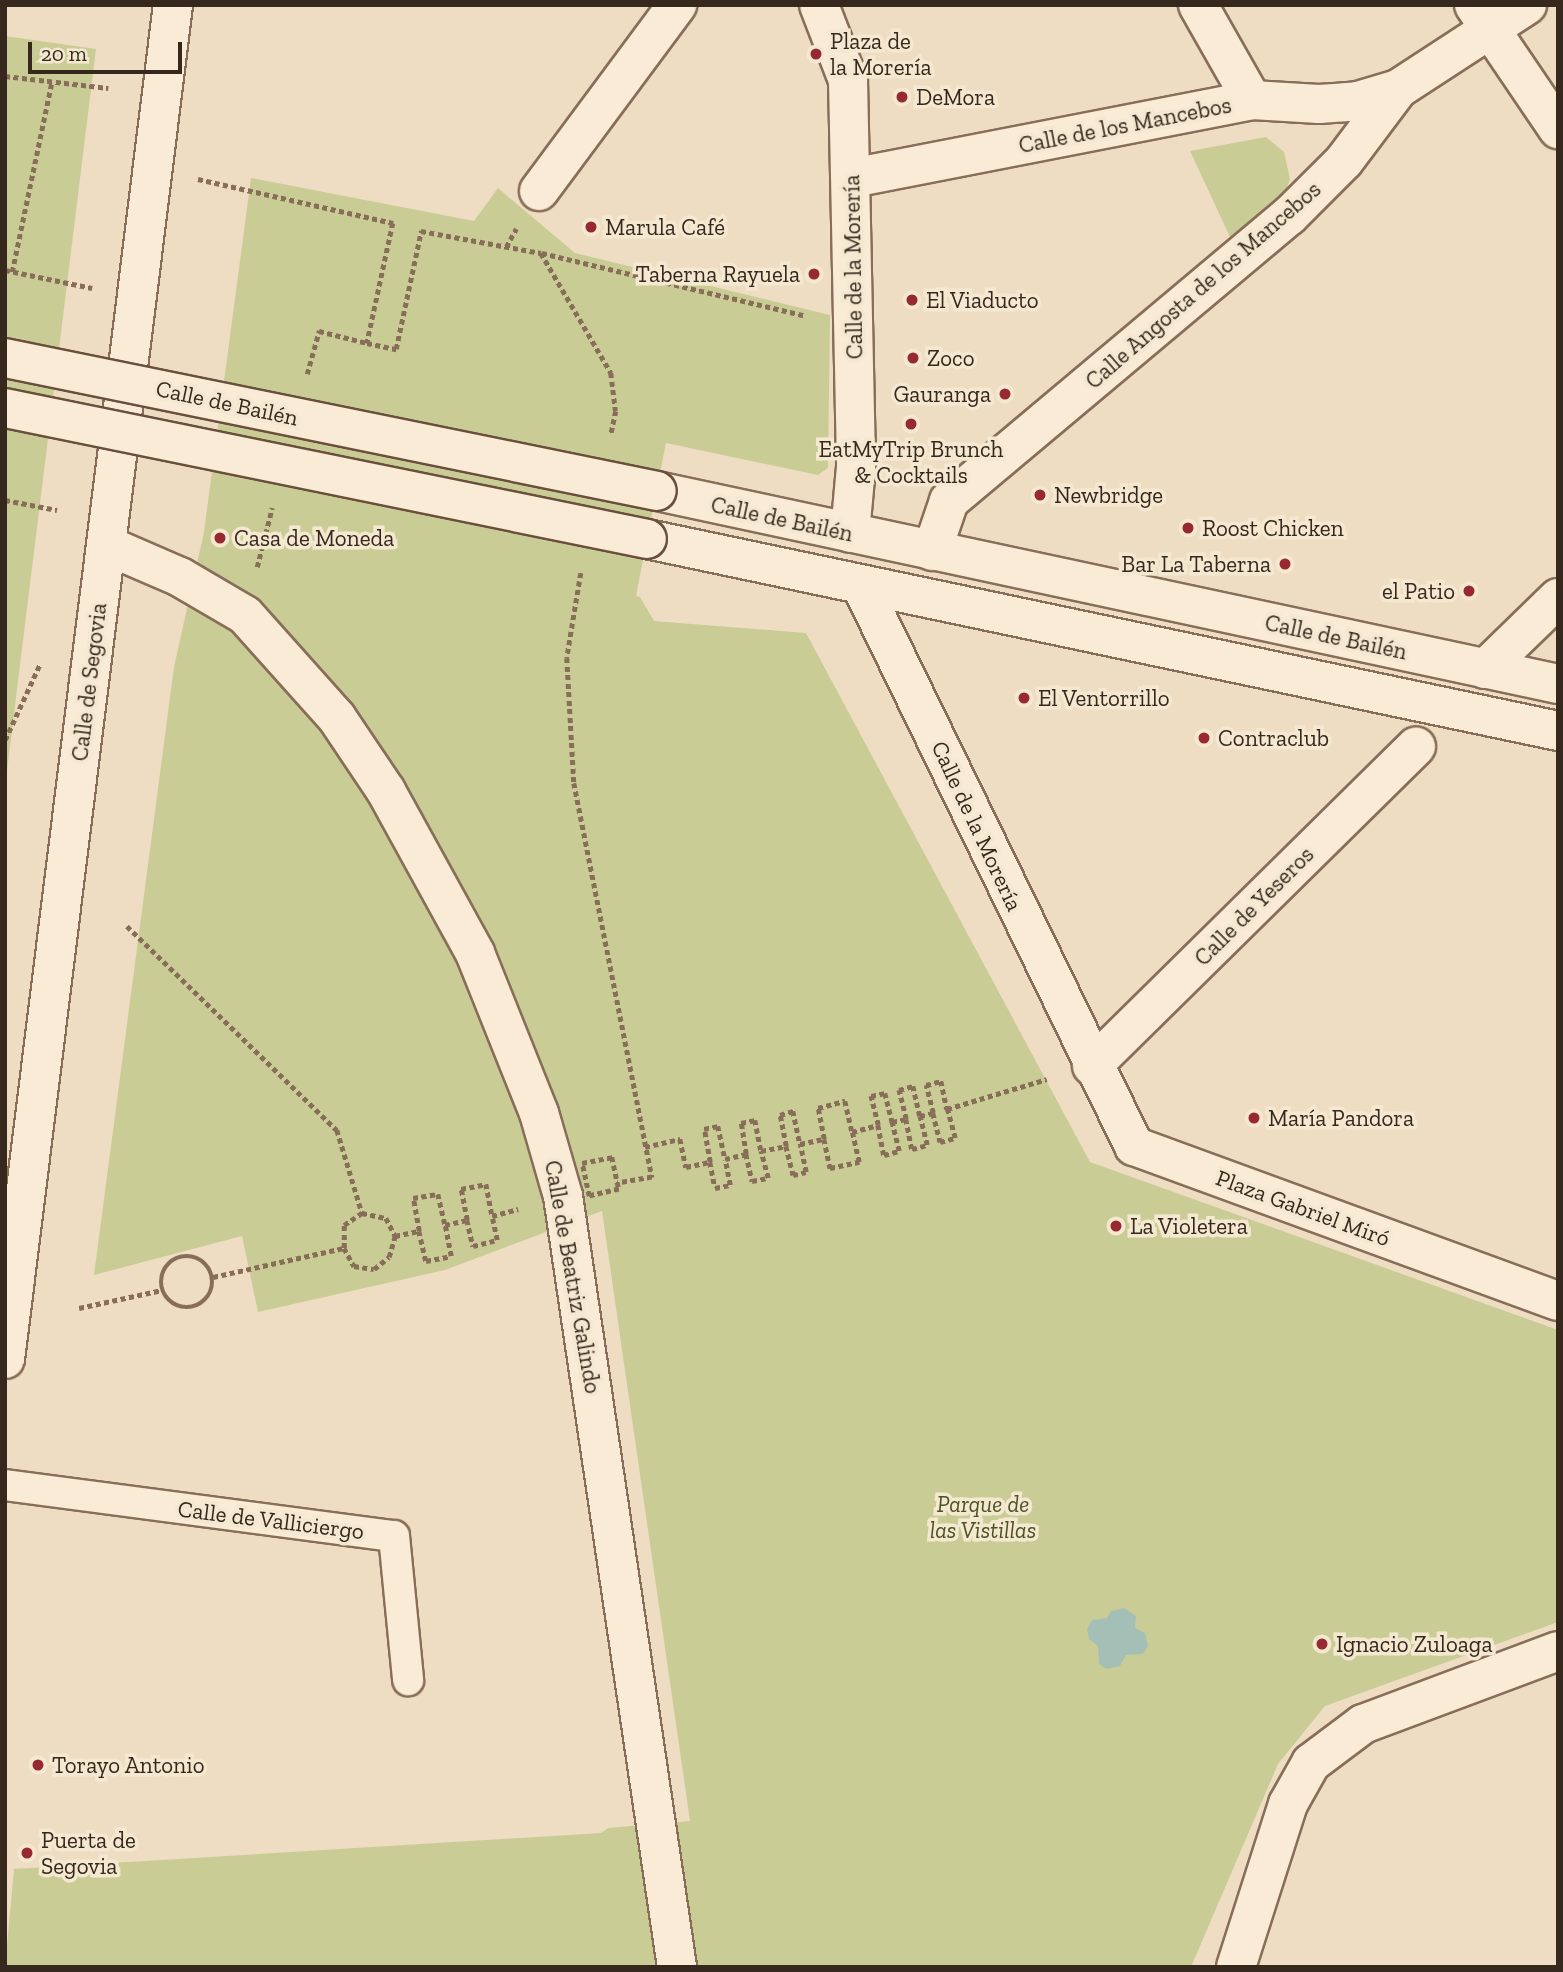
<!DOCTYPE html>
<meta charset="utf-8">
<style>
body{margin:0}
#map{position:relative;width:1563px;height:1972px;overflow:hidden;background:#eeddc2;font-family:"Zilla Slab",serif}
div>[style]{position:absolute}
.green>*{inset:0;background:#cacc96}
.water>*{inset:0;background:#a4c0b6}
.path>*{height:4.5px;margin-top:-2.25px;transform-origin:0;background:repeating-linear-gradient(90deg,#886e59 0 5px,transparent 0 8.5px)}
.path>.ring{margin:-2.25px;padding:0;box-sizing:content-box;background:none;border:4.5px solid #886e59;border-radius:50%}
.roads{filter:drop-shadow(2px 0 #886e59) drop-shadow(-2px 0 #886e59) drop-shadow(0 2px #886e59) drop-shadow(0 -2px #886e59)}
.lane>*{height:30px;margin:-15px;padding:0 15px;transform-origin:15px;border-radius:15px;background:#f9ebd5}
.street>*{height:38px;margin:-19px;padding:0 19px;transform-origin:19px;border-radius:19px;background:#f9ebd5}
.secondary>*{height:38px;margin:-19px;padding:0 19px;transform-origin:19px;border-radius:19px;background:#f9ebd5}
.bridges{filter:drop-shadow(2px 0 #694f3c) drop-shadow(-2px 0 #694f3c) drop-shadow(0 2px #694f3c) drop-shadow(0 -2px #694f3c)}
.secondary-bridge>*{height:38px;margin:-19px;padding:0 19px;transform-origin:19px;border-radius:19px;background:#f9ebd5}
.dots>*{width:19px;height:19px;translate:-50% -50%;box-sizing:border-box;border:4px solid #f5e8d1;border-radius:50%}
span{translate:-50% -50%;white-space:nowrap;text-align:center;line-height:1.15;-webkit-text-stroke:7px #f5e8d1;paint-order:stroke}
.poi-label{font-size:23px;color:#37281d}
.left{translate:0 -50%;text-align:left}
.right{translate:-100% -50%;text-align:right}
.street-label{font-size:23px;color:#37281d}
.park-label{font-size:23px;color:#4c5424;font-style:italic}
.frame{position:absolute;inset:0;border:7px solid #37281d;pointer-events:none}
.scale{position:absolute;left:28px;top:42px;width:154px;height:32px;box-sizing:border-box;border:4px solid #37281d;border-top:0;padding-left:9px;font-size:21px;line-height:24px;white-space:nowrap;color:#37281d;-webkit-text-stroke:5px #f5e8d1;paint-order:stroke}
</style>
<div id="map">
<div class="green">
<i style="clip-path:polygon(5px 36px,96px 49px,5px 787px)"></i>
<i style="clip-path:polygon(1266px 137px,1284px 152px,1290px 179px,1286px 191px,1230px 237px,1190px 151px)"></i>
<i style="clip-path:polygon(251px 178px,474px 221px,498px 188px,575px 253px,830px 315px,828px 468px,818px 475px,666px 443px,636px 596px,640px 597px,654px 621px,806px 633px,1090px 1162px,1558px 1330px,1558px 1622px,1325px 1706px,1278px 1764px,1191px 1967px,5px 1967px,14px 1869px,601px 1833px,608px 1828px,690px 1821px,602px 1211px,445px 1270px,258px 1312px,242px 1236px,94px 1275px,174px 667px,204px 532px)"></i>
</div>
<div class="water">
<i style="clip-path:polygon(1124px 1608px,1136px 1616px,1135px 1628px,1145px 1633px,1148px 1646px,1143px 1654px,1126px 1655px,1120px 1666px,1107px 1669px,1099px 1664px,1098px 1646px,1089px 1639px,1087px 1629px,1092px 1620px,1107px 1618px,1111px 1611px)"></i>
</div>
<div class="path">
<i style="left:5px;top:76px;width:104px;rotate:6.6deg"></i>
<i style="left:198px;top:179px;width:200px;rotate:12.7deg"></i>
<i style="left:393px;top:223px;width:123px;rotate:102.2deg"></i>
<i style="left:367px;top:343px;width:30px;rotate:12deg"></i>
<i style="left:396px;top:349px;width:121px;rotate:-78deg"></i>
<i style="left:421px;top:231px;width:122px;rotate:10.4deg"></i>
<i style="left:541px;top:253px;width:139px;rotate:59.7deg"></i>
<i style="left:611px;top:373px;width:38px;rotate:83deg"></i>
<i style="left:616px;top:411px;width:24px;rotate:102deg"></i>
<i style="left:506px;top:247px;width:21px;rotate:-61deg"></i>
<i style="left:542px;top:253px;width:271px;rotate:13.4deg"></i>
<i style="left:5px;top:270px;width:89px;rotate:11.7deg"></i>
<i style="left:12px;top:272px;width:195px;rotate:-78.2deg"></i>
<i style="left:307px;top:374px;width:45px;rotate:-74.4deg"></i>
<i style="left:319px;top:331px;width:49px;rotate:14deg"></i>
<i style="left:5px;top:500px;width:53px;rotate:10.9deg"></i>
<i style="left:257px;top:567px;width:61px;rotate:-75.7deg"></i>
<i style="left:581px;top:573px;width:86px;rotate:99.4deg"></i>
<i style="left:567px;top:658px;width:125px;rotate:86.8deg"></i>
<i style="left:574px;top:783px;width:402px;rotate:78.8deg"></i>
<i style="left:652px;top:1177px;width:35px;rotate:170deg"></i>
<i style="left:5px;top:740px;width:84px;rotate:-65.3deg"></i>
<i style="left:127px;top:926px;width:293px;rotate:44.2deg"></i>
<i style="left:337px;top:1130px;width:87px;rotate:73.2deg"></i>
<i style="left:933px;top:1113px;width:30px;rotate:76deg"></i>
<i style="left:940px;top:1142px;width:16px;rotate:-15deg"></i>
<i style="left:955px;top:1138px;width:30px;rotate:-105deg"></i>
<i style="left:906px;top:1119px;width:31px;rotate:79deg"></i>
<i style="left:912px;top:1149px;width:16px;rotate:-15deg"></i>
<i style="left:927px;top:1145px;width:30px;rotate:-104deg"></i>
<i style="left:878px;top:1125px;width:31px;rotate:79deg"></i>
<i style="left:884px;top:1155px;width:16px;rotate:-15deg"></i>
<i style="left:899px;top:1151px;width:30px;rotate:-104deg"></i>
<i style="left:824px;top:1139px;width:30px;rotate:78deg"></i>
<i style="left:830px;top:1168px;width:30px;rotate:-12deg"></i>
<i style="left:859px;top:1162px;width:31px;rotate:-103deg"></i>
<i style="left:786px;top:1146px;width:30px;rotate:76deg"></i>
<i style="left:793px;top:1175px;width:13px;rotate:-13deg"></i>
<i style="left:806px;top:1172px;width:29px;rotate:-102deg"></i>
<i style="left:645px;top:1147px;width:36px;rotate:-13deg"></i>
<i style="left:680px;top:1139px;width:29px;rotate:78deg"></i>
<i style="left:686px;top:1167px;width:25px;rotate:-12deg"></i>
<i style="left:710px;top:1162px;width:34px;rotate:-100deg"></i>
<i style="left:704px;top:1129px;width:14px;rotate:-12deg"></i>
<i style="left:718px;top:1126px;width:34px;rotate:78deg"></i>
<i style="left:725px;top:1159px;width:22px;rotate:-13deg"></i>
<i style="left:746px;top:1154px;width:31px;rotate:-99deg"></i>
<i style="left:741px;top:1123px;width:14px;rotate:-12deg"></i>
<i style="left:755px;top:1120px;width:32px;rotate:79deg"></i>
<i style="left:761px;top:1151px;width:25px;rotate:-11deg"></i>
<i style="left:786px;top:1146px;width:32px;rotate:-101deg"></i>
<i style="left:780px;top:1115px;width:14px;rotate:-17deg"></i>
<i style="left:793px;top:1111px;width:34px;rotate:78deg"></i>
<i style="left:800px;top:1144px;width:25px;rotate:-12deg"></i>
<i style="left:824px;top:1139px;width:32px;rotate:-101deg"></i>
<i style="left:818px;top:1108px;width:28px;rotate:-15deg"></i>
<i style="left:845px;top:1101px;width:32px;rotate:77deg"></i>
<i style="left:852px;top:1132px;width:27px;rotate:-15deg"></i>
<i style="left:878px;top:1125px;width:30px;rotate:-104deg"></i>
<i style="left:871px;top:1096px;width:14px;rotate:-12deg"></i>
<i style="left:885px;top:1093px;width:30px;rotate:76deg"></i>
<i style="left:892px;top:1122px;width:14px;rotate:-12deg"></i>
<i style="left:906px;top:1119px;width:30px;rotate:-104deg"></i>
<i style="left:899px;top:1090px;width:15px;rotate:-16deg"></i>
<i style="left:913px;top:1086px;width:31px;rotate:77deg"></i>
<i style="left:920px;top:1116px;width:13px;rotate:-13deg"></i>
<i style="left:933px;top:1113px;width:29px;rotate:-104deg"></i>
<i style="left:926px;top:1085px;width:16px;rotate:-15deg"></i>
<i style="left:941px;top:1081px;width:29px;rotate:78deg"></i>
<i style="left:947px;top:1109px;width:104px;rotate:-16.7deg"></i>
<i style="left:746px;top:1154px;width:28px;rotate:77deg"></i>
<i style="left:752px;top:1181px;width:16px;rotate:-11deg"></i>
<i style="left:768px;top:1178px;width:28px;rotate:-105deg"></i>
<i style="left:612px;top:1157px;width:33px;rotate:78deg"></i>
<i style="left:619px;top:1189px;width:31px;rotate:167deg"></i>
<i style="left:589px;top:1196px;width:34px;rotate:-102deg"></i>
<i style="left:582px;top:1163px;width:31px;rotate:-11deg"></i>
<i style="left:710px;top:1162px;width:26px;rotate:79deg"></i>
<i style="left:715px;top:1188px;width:15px;rotate:-11deg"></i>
<i style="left:730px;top:1185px;width:26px;rotate:-101deg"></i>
<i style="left:467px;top:1220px;width:32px;rotate:-101deg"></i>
<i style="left:461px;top:1189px;width:25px;rotate:-11deg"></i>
<i style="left:486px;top:1184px;width:33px;rotate:79deg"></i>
<i style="left:419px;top:1231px;width:34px;rotate:-100deg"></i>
<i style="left:413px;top:1198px;width:25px;rotate:-9deg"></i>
<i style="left:438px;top:1194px;width:32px;rotate:77deg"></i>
<i style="left:344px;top:1248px;width:23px;rotate:-90deg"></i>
<i style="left:344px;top:1225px;width:22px;rotate:-34deg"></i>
<i style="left:362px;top:1213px;width:25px;rotate:12deg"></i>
<i style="left:386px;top:1218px;width:20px;rotate:63deg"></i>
<i class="ring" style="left:161px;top:1256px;width:47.5px;height:47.5px"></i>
<i style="left:213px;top:1277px;width:134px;rotate:-12.5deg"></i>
<i style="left:344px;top:1248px;width:21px;rotate:61deg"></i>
<i style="left:354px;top:1266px;width:20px;rotate:9deg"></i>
<i style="left:374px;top:1269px;width:19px;rotate:-39deg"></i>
<i style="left:389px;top:1257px;width:22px;rotate:-74deg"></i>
<i style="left:395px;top:1236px;width:25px;rotate:-12deg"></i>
<i style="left:419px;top:1231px;width:31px;rotate:77deg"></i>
<i style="left:426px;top:1261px;width:25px;rotate:-11deg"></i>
<i style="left:451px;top:1256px;width:32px;rotate:-101deg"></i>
<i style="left:445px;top:1225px;width:23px;rotate:-13deg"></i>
<i style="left:467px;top:1220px;width:27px;rotate:77deg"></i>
<i style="left:473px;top:1246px;width:25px;rotate:-14deg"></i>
<i style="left:497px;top:1240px;width:25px;rotate:-102deg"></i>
<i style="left:492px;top:1216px;width:27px;rotate:-15deg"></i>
<i style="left:79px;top:1308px;width:85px;rotate:-12.2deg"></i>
</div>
<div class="roads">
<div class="lane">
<i style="left:5px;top:1485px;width:392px;rotate:7.5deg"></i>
<i style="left:394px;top:1536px;width:145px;rotate:84.4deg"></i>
</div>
<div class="street">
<i style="left:819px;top:5px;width:80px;rotate:68.9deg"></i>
<i style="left:848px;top:80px;width:387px;rotate:88.8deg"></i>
<i style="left:856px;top:467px;width:66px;rotate:95.2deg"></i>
<i style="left:1198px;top:5px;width:109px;rotate:60.4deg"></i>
<i style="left:1474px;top:5px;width:150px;rotate:55.9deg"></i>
<i style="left:852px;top:178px;width:408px;rotate:-11deg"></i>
<i style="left:1252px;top:100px;width:67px;rotate:3.4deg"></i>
<i style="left:1319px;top:104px;width:39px;rotate:-4deg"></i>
<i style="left:1358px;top:101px;width:42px;rotate:-16.7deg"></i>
<i style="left:539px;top:191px;width:232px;rotate:-53.4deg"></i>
<i style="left:106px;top:545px;width:81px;rotate:23.4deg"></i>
<i style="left:180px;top:577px;width:75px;rotate:30.3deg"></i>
<i style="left:245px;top:615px;width:138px;rotate:48.2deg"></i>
<i style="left:337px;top:718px;width:88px;rotate:56.1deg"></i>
<i style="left:386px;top:791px;width:185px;rotate:61.2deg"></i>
<i style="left:475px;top:953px;width:172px;rotate:68.2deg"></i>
<i style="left:539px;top:1113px;width:86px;rotate:73.9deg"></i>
<i style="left:563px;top:1196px;width:779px;rotate:81.59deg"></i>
<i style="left:932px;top:551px;width:53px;rotate:-71.2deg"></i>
<i style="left:949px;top:501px;width:444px;rotate:-40deg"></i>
<i style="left:1289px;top:216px;width:78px;rotate:-45deg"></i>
<i style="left:1344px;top:161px;width:90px;rotate:-53.1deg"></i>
<i style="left:1398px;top:89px;width:154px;rotate:-33.1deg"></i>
<i style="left:861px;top:585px;width:624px;rotate:64.05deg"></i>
<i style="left:1134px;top:1146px;width:451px;rotate:20.1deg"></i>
<i style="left:1485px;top:669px;width:102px;rotate:-44.2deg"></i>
<i style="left:1092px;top:1066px;width:455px;rotate:-44.6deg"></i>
<i style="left:1236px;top:1967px;width:171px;rotate:-72.3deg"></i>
<i style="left:1288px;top:1804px;width:47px;rotate:-60.7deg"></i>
<i style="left:1311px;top:1763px;width:65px;rotate:-36.9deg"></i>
<i style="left:1363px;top:1724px;width:208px;rotate:-20.5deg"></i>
</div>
<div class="secondary">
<i style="left:657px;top:491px;width:921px;rotate:12.09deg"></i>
<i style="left:647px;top:539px;width:931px;rotate:11.9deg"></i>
<i style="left:5px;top:1359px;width:1364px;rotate:-82.93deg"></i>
</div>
</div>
<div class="bridges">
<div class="secondary-bridge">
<i style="left:5px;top:358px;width:665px;rotate:11.53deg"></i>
<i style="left:5px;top:408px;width:655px;rotate:11.53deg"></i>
</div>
</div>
<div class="dots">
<i style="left:816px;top:54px;background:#972933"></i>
<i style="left:902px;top:97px;background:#972933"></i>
<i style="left:591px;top:227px;background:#972933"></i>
<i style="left:814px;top:274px;background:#972933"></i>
<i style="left:912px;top:300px;background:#972933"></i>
<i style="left:913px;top:358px;background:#972933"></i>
<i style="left:1005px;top:394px;background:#972933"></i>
<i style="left:911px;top:424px;background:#972933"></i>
<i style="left:1040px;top:495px;background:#972933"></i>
<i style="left:1188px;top:528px;background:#972933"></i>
<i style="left:220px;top:538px;background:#972933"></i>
<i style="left:1285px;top:564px;background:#972933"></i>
<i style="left:1469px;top:591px;background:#972933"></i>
<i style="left:1024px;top:698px;background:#972933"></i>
<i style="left:1204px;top:738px;background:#972933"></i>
<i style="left:1254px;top:1118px;background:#972933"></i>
<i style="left:1116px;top:1226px;background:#972933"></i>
<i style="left:1322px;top:1644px;background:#972933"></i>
<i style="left:38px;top:1765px;background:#972933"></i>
<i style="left:27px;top:1853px;background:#972933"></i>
</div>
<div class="poi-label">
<span class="left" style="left:830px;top:54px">Plaza de<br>la Morería</span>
<span class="left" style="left:916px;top:97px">DeMora</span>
<span class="left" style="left:605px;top:227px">Marula Café</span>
<span class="right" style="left:800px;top:274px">Taberna Rayuela</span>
<span class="left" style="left:926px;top:300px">El Viaducto</span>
<span class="left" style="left:927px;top:358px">Zoco</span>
<span class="right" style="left:991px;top:394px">Gauranga</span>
<span style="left:911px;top:462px">EatMyTrip Brunch<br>&amp; Cocktails</span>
<span class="left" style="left:1054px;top:495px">Newbridge</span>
<span class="left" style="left:1202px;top:528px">Roost Chicken</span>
<span class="left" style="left:234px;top:538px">Casa de Moneda</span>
<span class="right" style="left:1271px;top:564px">Bar La Taberna</span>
<span class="right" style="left:1455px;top:591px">el Patio</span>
<span class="left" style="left:1038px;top:698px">El Ventorrillo</span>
<span class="left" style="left:1218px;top:738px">Contraclub</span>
<span class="left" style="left:1268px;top:1118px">María Pandora</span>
<span class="left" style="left:1130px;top:1226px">La Violetera</span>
<span class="left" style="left:1336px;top:1644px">Ignacio Zuloaga</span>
<span class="left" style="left:52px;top:1765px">Torayo Antonio</span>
<span class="left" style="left:41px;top:1853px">Puerta de<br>Segovia</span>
</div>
<div class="street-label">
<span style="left:1125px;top:125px;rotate:-11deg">Calle de los Mancebos</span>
<span style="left:853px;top:267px;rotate:-91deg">Calle de la Morería</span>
<span style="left:1203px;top:285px;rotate:-41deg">Calle Angosta de los Mancebos</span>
<span style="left:227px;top:403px;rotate:12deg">Calle de Bailén</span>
<span style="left:782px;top:519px;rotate:12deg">Calle de Bailén</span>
<span style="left:1336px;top:637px;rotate:12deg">Calle de Bailén</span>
<span style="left:89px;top:682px;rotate:-83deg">Calle de Segovia</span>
<span style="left:977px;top:826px;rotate:65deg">Calle de la Morería</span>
<span style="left:1254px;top:906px;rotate:-45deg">Calle de Yeseros</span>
<span style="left:1303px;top:1208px;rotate:20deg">Plaza Gabriel Miró</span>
<span style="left:573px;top:1277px;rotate:80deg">Calle de Beatriz Galindo</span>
<span style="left:271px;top:1520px;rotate:7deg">Calle de Valliciergo</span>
</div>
<div class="park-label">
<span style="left:983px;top:1517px">Parque de<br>las Vistillas</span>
</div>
<div class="frame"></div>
<div class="scale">20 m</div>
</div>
